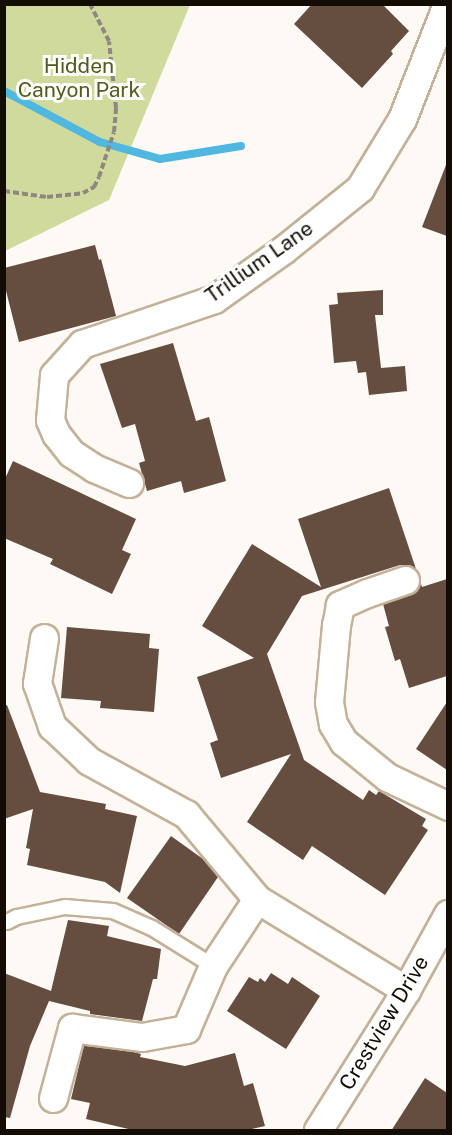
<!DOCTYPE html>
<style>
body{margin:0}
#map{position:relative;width:452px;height:1135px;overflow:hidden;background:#fdf9f4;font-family:"Public Sans",sans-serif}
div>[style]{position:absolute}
.green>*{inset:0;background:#d1da9d}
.stream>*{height:8px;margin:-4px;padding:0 4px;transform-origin:4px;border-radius:4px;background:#50b7e1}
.building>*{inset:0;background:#654d40}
.path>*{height:4px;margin-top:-2px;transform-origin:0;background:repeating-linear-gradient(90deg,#8d8881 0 6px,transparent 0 9px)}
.roads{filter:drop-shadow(2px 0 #c3b199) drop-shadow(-2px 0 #c3b199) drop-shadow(0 2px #c3b199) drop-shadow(0 -2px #c3b199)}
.service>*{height:14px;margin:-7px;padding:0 7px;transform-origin:7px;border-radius:7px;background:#fff}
.minor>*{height:27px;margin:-13.5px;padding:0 13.5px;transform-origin:13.5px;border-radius:13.5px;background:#fff}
span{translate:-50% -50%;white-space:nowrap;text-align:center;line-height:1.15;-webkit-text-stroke:6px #fff;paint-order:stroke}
.park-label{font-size:21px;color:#535a1b}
.street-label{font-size:21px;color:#120c04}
.frame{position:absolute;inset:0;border:6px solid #120c04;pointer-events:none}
</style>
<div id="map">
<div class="green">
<i style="clip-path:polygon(5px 4px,190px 5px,109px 200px,5px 251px)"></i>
</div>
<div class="stream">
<i style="left:4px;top:91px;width:109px;rotate:28deg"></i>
<i style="left:100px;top:142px;width:62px;rotate:15.8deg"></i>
<i style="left:160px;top:159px;width:82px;rotate:-9.1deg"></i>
</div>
<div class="building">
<i style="clip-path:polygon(312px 4px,382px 4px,409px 31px,391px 51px,393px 54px,362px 88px,294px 24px)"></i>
<i style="clip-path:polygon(446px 165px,447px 166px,447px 236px,422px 227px)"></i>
<i style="clip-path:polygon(95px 245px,99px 260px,101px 259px,116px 316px,19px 342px,4px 283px,4px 268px)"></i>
<i style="clip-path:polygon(383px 290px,383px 315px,375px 315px,381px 368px,405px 366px,407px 391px,369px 395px,366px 372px,358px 373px,356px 361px,334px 363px,329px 305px,338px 304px,337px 293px)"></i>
<i style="clip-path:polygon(173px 343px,196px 421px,209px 417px,226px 481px,184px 493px,181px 481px,147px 491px,139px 463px,145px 461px,135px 424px,122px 428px,100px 364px)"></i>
<i style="clip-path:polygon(13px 461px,136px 519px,122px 550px,131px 554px,112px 594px,50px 564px,53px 559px,4px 538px,4px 481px)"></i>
<i style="clip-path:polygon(389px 488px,416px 569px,409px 565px,400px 565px,302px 596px,267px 654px,304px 760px,363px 800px,369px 790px,376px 795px,379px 791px,426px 819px,422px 826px,428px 830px,385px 895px,312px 846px,303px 860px,247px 822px,291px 754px,221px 778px,210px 743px,218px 740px,197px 677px,254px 658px,202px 626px,252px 544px,321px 587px,298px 519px)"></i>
<i style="clip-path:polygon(447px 579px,447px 676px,409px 688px,400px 659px,395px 661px,385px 627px,389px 626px,383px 604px,411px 595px,417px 590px,420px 581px,422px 587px)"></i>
<i style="clip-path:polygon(67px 627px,150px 634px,149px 648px,159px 649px,154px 712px,100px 708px,101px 701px,61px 698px)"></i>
<i style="clip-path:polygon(447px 702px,447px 770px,416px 749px)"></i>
<i style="clip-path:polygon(7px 705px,40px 792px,106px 804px,105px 809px,137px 816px,120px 893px,105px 882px,27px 865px,30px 849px,26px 848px,33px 809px,4px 819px,4px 706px)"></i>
<i style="clip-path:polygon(171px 836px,203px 859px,218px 877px,179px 934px,127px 898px)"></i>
<i style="clip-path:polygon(68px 920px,109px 926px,107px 936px,161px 949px,157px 979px,153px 979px,142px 1021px,90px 1014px,90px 1011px,49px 1001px,30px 1046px,10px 1118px,4px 1117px,4px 973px,51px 991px)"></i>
<i style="clip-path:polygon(271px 973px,288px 984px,292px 977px,320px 996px,286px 1049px,227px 1011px,249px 977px,258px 982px,260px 978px,265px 982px)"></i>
<i style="clip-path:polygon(84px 1045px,134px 1052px,141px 1054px,140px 1057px,185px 1066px,235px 1053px,244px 1086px,253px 1083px,265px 1126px,248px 1130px,137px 1131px,86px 1119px,90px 1103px,71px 1099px)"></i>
<i style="clip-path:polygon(425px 1078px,447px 1093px,447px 1131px,391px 1131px)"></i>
</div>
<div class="path">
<i style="left:4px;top:191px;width:43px;rotate:7.9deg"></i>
<i style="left:47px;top:197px;width:36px;rotate:-6deg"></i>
<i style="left:83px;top:193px;width:13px;rotate:-29deg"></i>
<i style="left:94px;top:187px;width:11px;rotate:-63deg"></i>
<i style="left:99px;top:177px;width:47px;rotate:-71.6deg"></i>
<i style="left:114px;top:132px;width:24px;rotate:-85deg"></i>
<i style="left:116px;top:108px;width:67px;rotate:-96deg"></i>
<i style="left:109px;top:41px;width:42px;rotate:-117.2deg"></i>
</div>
<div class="roads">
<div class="service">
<i style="left:7px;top:922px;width:11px;rotate:-27deg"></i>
<i style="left:17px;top:917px;width:49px;rotate:-11.8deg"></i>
<i style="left:65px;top:907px;width:48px;rotate:4.8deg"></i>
<i style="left:113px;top:911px;width:43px;rotate:23.6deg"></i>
<i style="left:152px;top:928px;width:72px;rotate:31.9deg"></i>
</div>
<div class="minor">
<i style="left:129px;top:483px;width:38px;rotate:-157deg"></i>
<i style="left:94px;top:468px;width:27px;rotate:-147deg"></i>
<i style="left:71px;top:453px;width:24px;rotate:-128deg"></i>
<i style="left:56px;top:434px;width:15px;rotate:-113deg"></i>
<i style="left:50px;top:420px;width:45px;rotate:-84.9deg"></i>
<i style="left:54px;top:375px;width:42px;rotate:-47.9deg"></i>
<i style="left:82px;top:344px;width:139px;rotate:-18.8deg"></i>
<i style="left:214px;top:299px;width:85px;rotate:-35.4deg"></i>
<i style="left:283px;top:250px;width:99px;rotate:-38.8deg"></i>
<i style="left:360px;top:188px;width:81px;rotate:-58.7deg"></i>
<i style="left:402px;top:119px;width:123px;rotate:-68.6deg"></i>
<i style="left:405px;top:580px;width:40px;rotate:161.1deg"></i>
<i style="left:367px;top:593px;width:30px;rotate:156deg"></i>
<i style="left:340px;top:605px;width:20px;rotate:101deg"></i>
<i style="left:336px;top:625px;width:77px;rotate:95.2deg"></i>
<i style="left:329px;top:702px;width:22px;rotate:80deg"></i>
<i style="left:333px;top:724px;width:21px;rotate:59deg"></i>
<i style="left:344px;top:742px;width:55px;rotate:39.1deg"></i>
<i style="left:387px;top:777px;width:68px;rotate:25.4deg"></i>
<i style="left:44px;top:638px;width:46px;rotate:98.8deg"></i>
<i style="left:37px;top:683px;width:46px;rotate:70.8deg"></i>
<i style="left:52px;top:726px;width:51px;rotate:43.4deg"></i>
<i style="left:89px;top:761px;width:111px;rotate:28.7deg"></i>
<i style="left:186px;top:814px;width:111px;rotate:50.1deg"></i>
<i style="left:257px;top:899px;width:175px;rotate:31.4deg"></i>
<i style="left:53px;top:1098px;width:73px;rotate:-74.8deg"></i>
<i style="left:72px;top:1028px;width:71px;rotate:7.3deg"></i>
<i style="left:142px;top:1037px;width:45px;rotate:-10.3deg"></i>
<i style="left:186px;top:1029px;width:69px;rotate:-66.8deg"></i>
<i style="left:213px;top:966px;width:80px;rotate:-56.7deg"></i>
<i style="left:318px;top:1130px;width:165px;rotate:-57.8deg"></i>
<i style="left:406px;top:990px;width:87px;rotate:-61.1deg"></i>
</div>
</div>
<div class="park-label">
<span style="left:79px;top:78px">Hidden<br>Canyon Park</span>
</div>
<div class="street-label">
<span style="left:259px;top:262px;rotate:-35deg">Trillium Lane</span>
<span style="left:384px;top:1023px;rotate:-59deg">Crestview Drive</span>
</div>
<div class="frame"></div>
</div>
